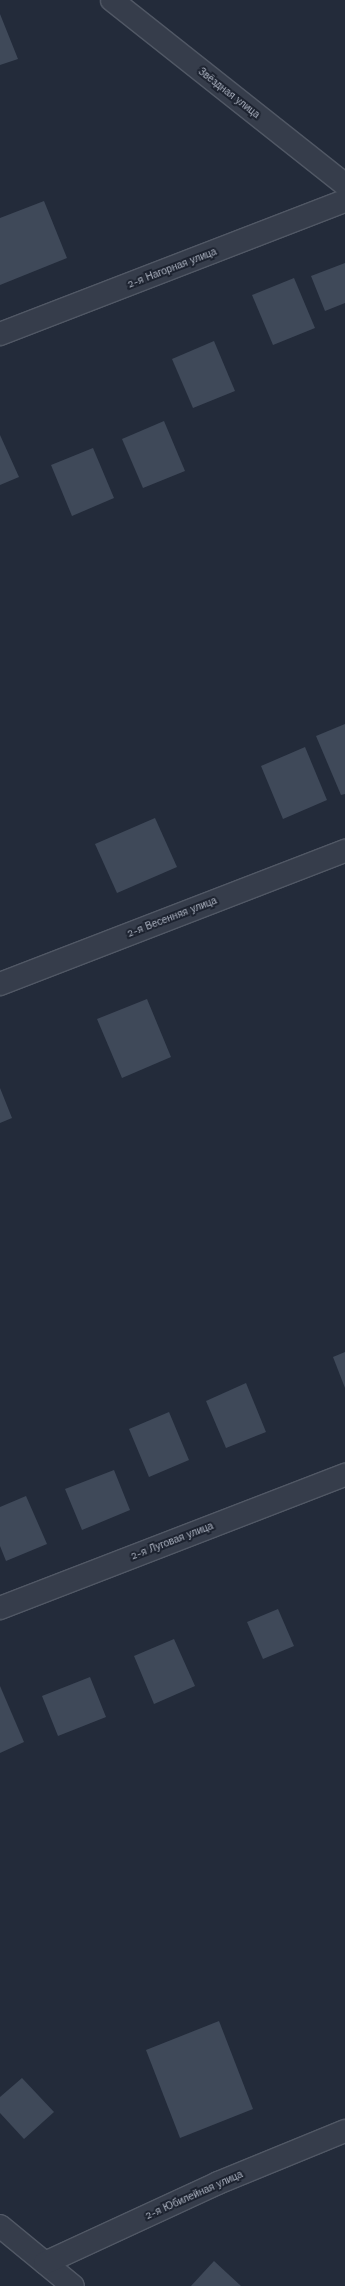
<!DOCTYPE html>
<meta charset="utf-8">
<style>
body{margin:0}
#map{position:relative;width:345px;height:2286px;overflow:hidden;background:#232b3a;font-family:"Work Sans",sans-serif}
div>[style]{position:absolute}
.building>*{inset:0;background:#3f4959}
.roads{filter:drop-shadow(1px 0 #515865) drop-shadow(-1px 0 #515865) drop-shadow(0 1px #515865) drop-shadow(0 -1px #515865)}
.minor>*{height:22px;margin:-11px;padding:0 11px;transform-origin:11px;border-radius:11px;background:#363d4b}
span{translate:-50% -50%;white-space:nowrap;text-align:center;line-height:1.15;-webkit-text-stroke:4px #1c222f;paint-order:stroke}
.street-label{font-size:10px;color:#b1b8c6}
</style>
<div id="map">
<div class="building">
<i style="clip-path:polygon(0 14px,18px 59px,0 65px)"></i>
<i style="clip-path:polygon(44px 201px,67px 258px,0 285px,0 218px)"></i>
<i style="clip-path:polygon(345px 263px,345px 303px,325px 311px,311px 276px)"></i>
<i style="clip-path:polygon(294px 278px,315px 328px,273px 345px,252px 295px)"></i>
<i style="clip-path:polygon(214px 341px,235px 391px,193px 408px,172px 359px)"></i>
<i style="clip-path:polygon(164px 421px,185px 471px,143px 488px,122px 439px)"></i>
<i style="clip-path:polygon(0 435px,19px 477px,0 485px)"></i>
<i style="clip-path:polygon(93px 448px,114px 498px,72px 516px,51px 465px)"></i>
<i style="clip-path:polygon(345px 724px,345px 794px,341px 795px,316px 736px)"></i>
<i style="clip-path:polygon(305px 747px,327px 800px,283px 819px,261px 766px)"></i>
<i style="clip-path:polygon(155px 818px,177px 867px,117px 893px,95px 844px)"></i>
<i style="clip-path:polygon(147px 999px,171px 1057px,122px 1078px,97px 1019px)"></i>
<i style="clip-path:polygon(0 1088px,12px 1118px,0 1123px)"></i>
<i style="clip-path:polygon(345px 1352px,345px 1388px,333px 1357px)"></i>
<i style="clip-path:polygon(246px 1383px,266px 1432px,226px 1448px,206px 1401px)"></i>
<i style="clip-path:polygon(169px 1412px,189px 1460px,149px 1477px,129px 1429px)"></i>
<i style="clip-path:polygon(114px 1470px,130px 1510px,82px 1530px,65px 1489px)"></i>
<i style="clip-path:polygon(26px 1496px,47px 1544px,6px 1561px,0 1546px,0 1507px)"></i>
<i style="clip-path:polygon(278px 1609px,294px 1646px,263px 1659px,247px 1622px)"></i>
<i style="clip-path:polygon(174px 1639px,195px 1686px,154px 1704px,134px 1656px)"></i>
<i style="clip-path:polygon(90px 1677px,106px 1717px,58px 1736px,42px 1696px)"></i>
<i style="clip-path:polygon(0 1686px,24px 1742px,0 1753px)"></i>
<i style="clip-path:polygon(219px 2021px,253px 2109px,180px 2138px,146px 2050px)"></i>
<i style="clip-path:polygon(22px 2078px,54px 2112px,24px 2139px,0 2113px,0 2097px)"></i>
<i style="clip-path:polygon(214px 2261px,241px 2286px,191px 2286px)"></i>
</div>
<div class="roads">
<div class="minor">
<i style="left:112px;top:0;width:298px;rotate:38.4deg"></i>
<i style="left:0;top:334px;width:370px;rotate:-21.1deg"></i>
<i style="left:0;top:984px;width:370px;rotate:-21.1deg"></i>
<i style="left:0;top:1608px;width:370px;rotate:-21.1deg"></i>
<i style="left:0;top:2226px;width:94px;rotate:39.4deg"></i>
<i style="left:45px;top:2263px;width:191px;rotate:-24.8deg"></i>
<i style="left:218px;top:2183px;width:137px;rotate:-22.3deg"></i>
</div>
</div>
<div class="street-label">
<span style="left:229px;top:93px;rotate:38deg">Звёздная улица</span>
<span style="left:172px;top:268px;rotate:-21deg">2-я Нагорная улица</span>
<span style="left:172px;top:917px;rotate:-21deg">2-я Весенняя улица</span>
<span style="left:172px;top:1541px;rotate:-21deg">2-я Луговая улица</span>
<span style="left:194px;top:2195px;rotate:-24deg">2-я Юбилейная улица</span>
</div>
</div>
